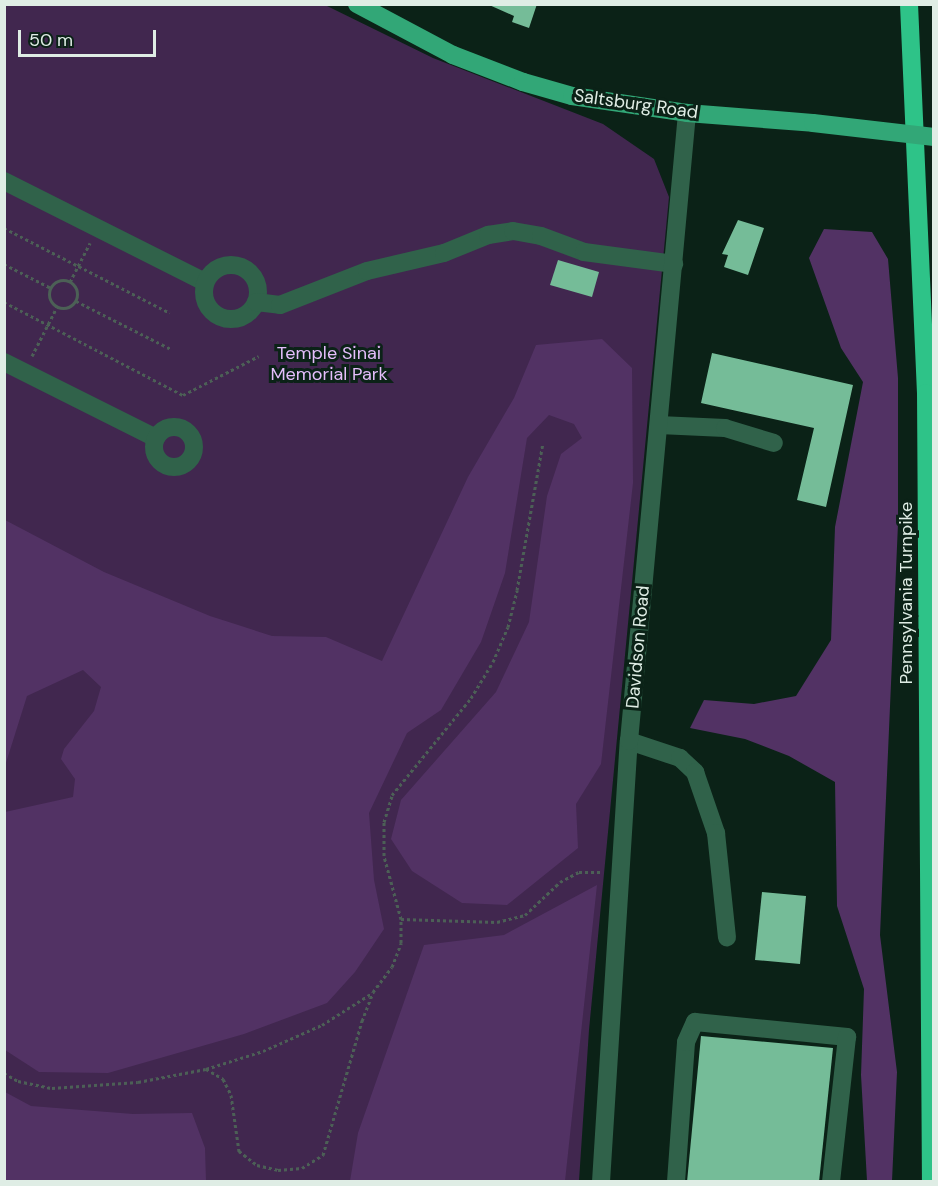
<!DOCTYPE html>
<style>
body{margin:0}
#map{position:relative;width:938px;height:1186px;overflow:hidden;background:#0b2217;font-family:"DM Sans",sans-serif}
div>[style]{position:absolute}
.green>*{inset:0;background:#41274f}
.forest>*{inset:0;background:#523264}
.building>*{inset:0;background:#75bc98}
.path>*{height:3px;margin-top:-1.5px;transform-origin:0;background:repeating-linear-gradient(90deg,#4c6056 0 3px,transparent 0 6px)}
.path>.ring{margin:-1.5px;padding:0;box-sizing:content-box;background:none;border:3px solid #4c6056;border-radius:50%}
.minor>*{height:18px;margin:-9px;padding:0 9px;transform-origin:9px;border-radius:9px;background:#30624a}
.minor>.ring{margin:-9px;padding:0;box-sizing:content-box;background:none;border:18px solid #30624a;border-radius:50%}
.major>*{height:18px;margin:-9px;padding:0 9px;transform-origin:9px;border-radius:9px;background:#32a777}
.highway>*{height:18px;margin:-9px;padding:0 9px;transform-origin:9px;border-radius:9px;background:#2ec388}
.major-bridge>*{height:18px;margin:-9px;padding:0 9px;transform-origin:9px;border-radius:9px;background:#32a777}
span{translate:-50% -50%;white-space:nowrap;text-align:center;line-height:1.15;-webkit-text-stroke:6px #0b2217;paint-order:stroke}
.street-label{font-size:18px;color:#dfede5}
.park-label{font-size:18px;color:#e5befc}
.frame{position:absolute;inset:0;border:6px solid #dfede5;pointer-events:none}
.scale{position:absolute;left:18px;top:30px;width:138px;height:27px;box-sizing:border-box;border:3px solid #dfede5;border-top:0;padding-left:8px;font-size:18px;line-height:21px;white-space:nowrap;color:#dfede5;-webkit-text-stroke:4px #0b2217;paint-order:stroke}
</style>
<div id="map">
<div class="green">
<i style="clip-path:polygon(5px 5px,325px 5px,433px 58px,603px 124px,654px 159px,669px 197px,589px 1030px,579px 1181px,5px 1182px)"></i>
</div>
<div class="forest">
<i style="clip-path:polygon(824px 229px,872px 232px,888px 259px,898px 378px,898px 524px,880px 935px,897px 1072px,892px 1181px,867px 1181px,861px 1075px,864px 989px,837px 906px,835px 782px,789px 756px,745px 739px,690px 728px,704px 700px,754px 704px,796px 696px,831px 640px,835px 527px,863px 382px,841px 348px,809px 258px)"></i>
<i style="clip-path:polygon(602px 339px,632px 368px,633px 483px,601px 764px,576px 804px,578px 848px,507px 905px,462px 903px,412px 871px,391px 839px,401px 800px,496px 692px,529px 622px,547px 496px,561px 454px,582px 438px,574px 424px,549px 415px,527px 438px,505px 573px,481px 642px,441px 710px,407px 733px,369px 813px,374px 880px,384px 929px,355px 972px,327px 1003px,244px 1034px,108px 1073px,39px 1072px,5px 1050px,5px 812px,73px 797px,75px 779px,61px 759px,64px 749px,94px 711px,101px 687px,83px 670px,27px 696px,5px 766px,5px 520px,104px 572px,210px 616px,272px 636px,326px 637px,382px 661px,468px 477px,514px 398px,536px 345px)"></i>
<i style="clip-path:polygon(597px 885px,565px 1181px,350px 1181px,358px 1133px,424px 945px,504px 935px)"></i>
<i style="clip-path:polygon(5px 1092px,31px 1106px,133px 1114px,192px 1113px,205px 1148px,206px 1181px,5px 1181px)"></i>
</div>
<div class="building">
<i style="clip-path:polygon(487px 4px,537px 4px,529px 28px,512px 22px,514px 16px)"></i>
<i style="clip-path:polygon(738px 220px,764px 228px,748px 275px,724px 267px,728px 255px,722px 254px)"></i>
<i style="clip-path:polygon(558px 260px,599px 272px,592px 297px,550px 285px)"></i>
<i style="clip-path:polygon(712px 353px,853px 385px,826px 507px,797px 500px,814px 428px,701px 403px)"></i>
<i style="clip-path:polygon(762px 892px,806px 896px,800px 964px,755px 960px)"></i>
<i style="clip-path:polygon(701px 1036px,833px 1048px,819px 1182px,687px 1182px)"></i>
</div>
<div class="path">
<i style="left:4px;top:228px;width:186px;rotate:27.1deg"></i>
<i style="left:4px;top:264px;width:53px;rotate:27.1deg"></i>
<i class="ring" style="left:49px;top:280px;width:25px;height:25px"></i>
<i style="left:70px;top:282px;width:44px;rotate:-62.9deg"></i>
<i style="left:76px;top:301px;width:106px;rotate:26.8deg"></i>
<i style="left:4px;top:302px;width:202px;rotate:27.5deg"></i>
<i style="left:183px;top:395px;width:85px;rotate:-27.2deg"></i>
<i style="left:32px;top:356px;width:55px;rotate:-63deg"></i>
<i style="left:401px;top:919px;width:96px;rotate:1.8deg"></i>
<i style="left:497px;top:922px;width:29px;rotate:-14deg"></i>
<i style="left:525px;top:915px;width:48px;rotate:-43.3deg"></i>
<i style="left:560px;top:882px;width:21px;rotate:-28deg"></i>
<i style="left:579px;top:872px;width:23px"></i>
<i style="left:206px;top:1069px;width:60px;rotate:-17.5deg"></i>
<i style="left:263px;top:1051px;width:64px;rotate:-23.8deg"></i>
<i style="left:322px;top:1025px;width:59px;rotate:-32.6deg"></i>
<i style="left:4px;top:1073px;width:16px;rotate:30deg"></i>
<i style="left:18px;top:1081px;width:35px;rotate:12deg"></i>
<i style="left:52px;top:1088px;width:86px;rotate:-4deg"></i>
<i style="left:138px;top:1082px;width:69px;rotate:-10.8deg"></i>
<i style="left:206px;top:1069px;width:20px;rotate:30deg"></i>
<i style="left:223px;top:1079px;width:18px;rotate:63deg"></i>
<i style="left:231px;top:1095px;width:57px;rotate:81.9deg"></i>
<i style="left:239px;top:1151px;width:23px;rotate:38deg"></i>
<i style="left:257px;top:1165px;width:22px;rotate:13deg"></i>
<i style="left:278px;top:1170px;width:24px;rotate:-5deg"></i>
<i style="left:302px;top:1168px;width:25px;rotate:-32deg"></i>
<i style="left:323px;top:1155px;width:140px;rotate:-73.8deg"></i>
<i style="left:362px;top:1021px;width:31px;rotate:-69deg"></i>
<i style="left:373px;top:992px;width:31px;rotate:-53deg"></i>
<i style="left:392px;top:967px;width:26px;rotate:-69deg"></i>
<i style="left:401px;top:943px;width:24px;rotate:-90deg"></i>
<i style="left:401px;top:919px;width:65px;rotate:-105.1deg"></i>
<i style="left:384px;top:856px;width:34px;rotate:-90deg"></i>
<i style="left:384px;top:822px;width:28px;rotate:-73deg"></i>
<i style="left:392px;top:795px;width:125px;rotate:-50.8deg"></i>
<i style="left:471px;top:698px;width:42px;rotate:-58.6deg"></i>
<i style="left:493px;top:662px;width:38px;rotate:-67deg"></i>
<i style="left:508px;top:627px;width:38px;rotate:-76deg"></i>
<i style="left:517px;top:590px;width:149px;rotate:-80deg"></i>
</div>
<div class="minor">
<i style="left:4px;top:181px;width:225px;rotate:26.7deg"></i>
<i class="ring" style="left:204px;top:265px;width:36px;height:36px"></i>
<i style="left:256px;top:302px;width:24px;rotate:7deg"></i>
<i style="left:280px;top:305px;width:93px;rotate:-21.3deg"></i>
<i style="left:367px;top:271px;width:79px;rotate:-13.2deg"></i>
<i style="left:444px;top:253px;width:48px;rotate:-22.2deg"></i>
<i style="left:488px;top:235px;width:25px;rotate:-9deg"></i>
<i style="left:513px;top:231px;width:28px;rotate:10deg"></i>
<i style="left:541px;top:236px;width:46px;rotate:20.4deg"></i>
<i style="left:584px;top:252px;width:91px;rotate:7.6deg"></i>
<i style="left:4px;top:362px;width:170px;rotate:26.6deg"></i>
<i style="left:659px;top:425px;width:66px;rotate:2.6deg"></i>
<i style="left:725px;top:428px;width:51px;rotate:17deg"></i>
<i class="ring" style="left:154px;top:427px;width:22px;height:22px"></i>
<i style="left:629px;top:741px;width:54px;rotate:18.4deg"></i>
<i style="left:680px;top:758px;width:21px;rotate:43deg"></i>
<i style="left:695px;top:772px;width:65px;rotate:71deg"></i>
<i style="left:716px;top:833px;width:105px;rotate:84deg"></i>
<i style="left:601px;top:1182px;width:442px;rotate:-86.4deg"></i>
<i style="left:629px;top:741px;width:631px;rotate:-84.72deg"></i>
<i style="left:676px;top:1182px;width:140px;rotate:-85.9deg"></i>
<i style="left:686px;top:1042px;width:22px;rotate:-66deg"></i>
<i style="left:695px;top:1022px;width:153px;rotate:5.6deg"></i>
<i style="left:847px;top:1037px;width:146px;rotate:96.3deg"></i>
</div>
<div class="major">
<i style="left:357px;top:4px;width:109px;rotate:28deg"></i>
<i style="left:453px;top:55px;width:75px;rotate:21.1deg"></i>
<i style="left:523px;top:82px;width:51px;rotate:15.9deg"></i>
<i style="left:572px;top:96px;width:116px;rotate:8.4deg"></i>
<i style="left:687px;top:113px;width:126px;rotate:4.5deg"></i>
</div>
<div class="highway">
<i style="left:909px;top:4px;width:389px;rotate:87.5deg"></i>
<i style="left:926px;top:393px;width:789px;rotate:89.64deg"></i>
</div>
<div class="major-bridge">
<i style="left:813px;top:123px;width:122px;rotate:6.6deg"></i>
</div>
<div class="street-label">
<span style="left:636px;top:104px;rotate:8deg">Saltsburg Road</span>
<span style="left:906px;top:593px;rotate:-90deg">Pennsylvania Turnpike</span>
<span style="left:638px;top:647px;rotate:-85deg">Davidson Road</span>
</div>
<div class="park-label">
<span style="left:329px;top:364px">Temple Sinai<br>Memorial Park</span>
</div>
<div class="frame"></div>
<div class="scale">50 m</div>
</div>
